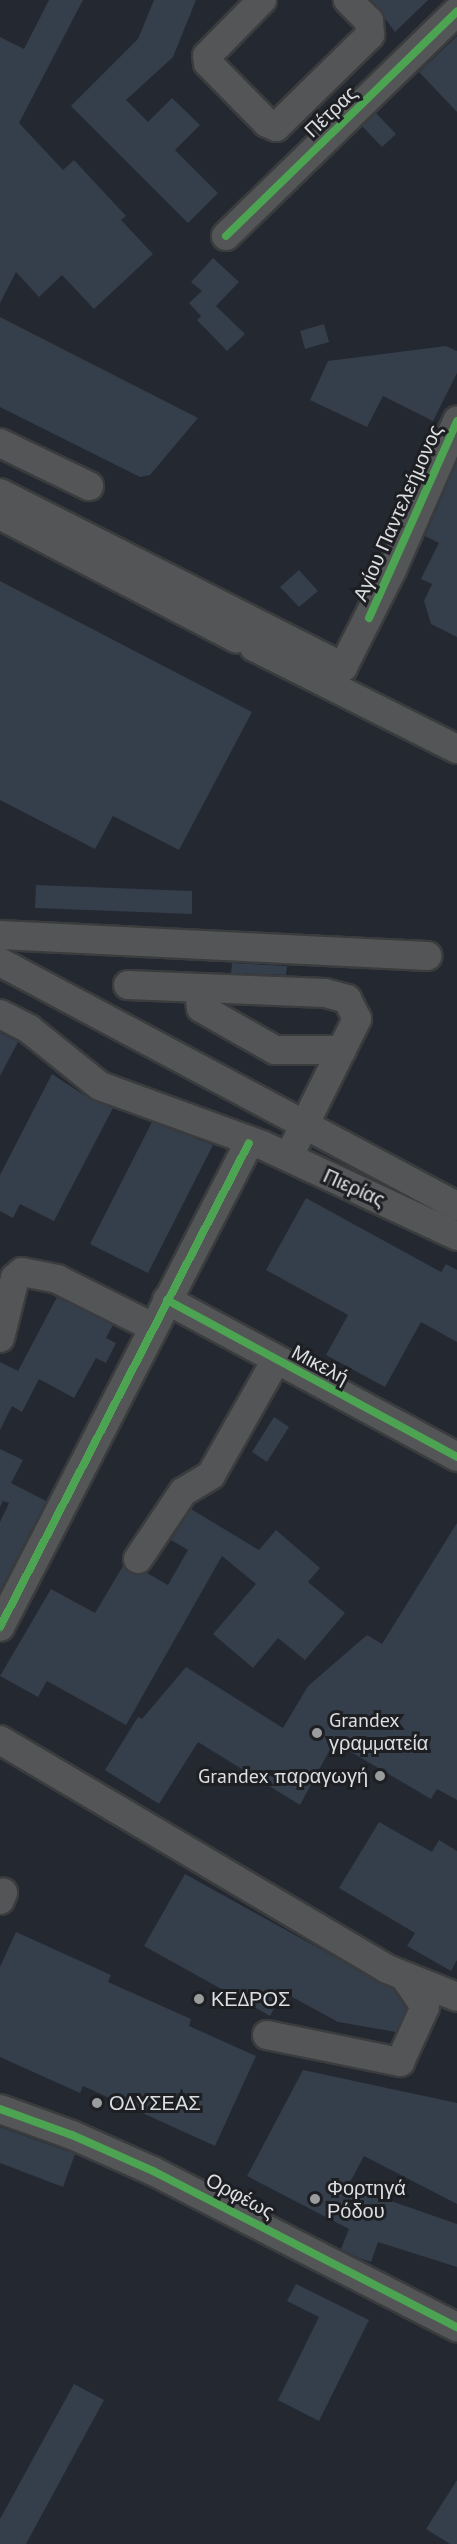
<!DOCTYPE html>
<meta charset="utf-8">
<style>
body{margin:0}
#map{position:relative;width:457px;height:2544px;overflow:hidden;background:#1e2022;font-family:"PT Sans",sans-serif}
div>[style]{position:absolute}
.built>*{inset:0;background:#242830}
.building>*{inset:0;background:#353e4b}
.roads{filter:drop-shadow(2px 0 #3a3c3e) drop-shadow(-2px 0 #3a3c3e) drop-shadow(0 2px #3a3c3e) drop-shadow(0 -2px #3a3c3e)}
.minor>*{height:28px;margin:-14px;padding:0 14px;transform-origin:14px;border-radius:14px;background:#545556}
.cycleway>*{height:8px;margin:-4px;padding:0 4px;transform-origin:4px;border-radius:4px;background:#4ca352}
.dots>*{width:16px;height:16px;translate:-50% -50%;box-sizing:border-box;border:3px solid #1d1f23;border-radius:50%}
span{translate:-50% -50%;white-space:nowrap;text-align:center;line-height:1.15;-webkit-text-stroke:6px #1d1f23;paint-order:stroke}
.street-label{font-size:20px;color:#dcdee0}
.poi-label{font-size:20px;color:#dcdee0}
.left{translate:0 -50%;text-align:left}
.right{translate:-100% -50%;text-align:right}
</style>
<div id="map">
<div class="built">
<i style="clip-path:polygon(0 0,457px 0,457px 2544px,0 2544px)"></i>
</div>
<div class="building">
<i style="clip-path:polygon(49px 0,83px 0,19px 123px,63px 170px,74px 160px,126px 216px,121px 220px,153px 254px,94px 309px,62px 275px,39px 297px,16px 272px,0 303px,0 37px,24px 49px)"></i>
<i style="clip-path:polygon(154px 0,196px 0,173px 57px,126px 100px,148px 122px,172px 98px,200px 125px,175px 150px,218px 193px,188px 223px,71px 106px,138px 39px)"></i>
<i style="clip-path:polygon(371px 0,428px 0,395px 32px)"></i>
<i style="clip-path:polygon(457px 36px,457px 112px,419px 72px)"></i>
<i style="clip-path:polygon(376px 113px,396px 134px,382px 147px,362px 126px)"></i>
<i style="clip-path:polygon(213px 258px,239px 282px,216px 306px,245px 334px,227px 351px,197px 320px,201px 316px,189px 303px,202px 291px,191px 282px)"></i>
<i style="clip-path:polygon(0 317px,198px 418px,150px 475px,140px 477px,0 407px)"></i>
<i style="clip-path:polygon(324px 324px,329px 342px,305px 349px,300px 331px)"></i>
<i style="clip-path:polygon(446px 346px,457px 351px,457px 373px,433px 421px,383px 396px,367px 427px,310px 400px,328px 361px)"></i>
<i style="clip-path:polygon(457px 462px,457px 637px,431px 624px,424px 601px,432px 584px,421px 579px,439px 543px,425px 536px)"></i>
<i style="clip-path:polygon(299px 570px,318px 591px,299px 607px,280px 587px)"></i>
<i style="clip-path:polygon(0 581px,252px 712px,179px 850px,113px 816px,95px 849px,0 800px)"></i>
<i style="clip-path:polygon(36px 885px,192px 891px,192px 914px,35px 908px)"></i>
<i style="clip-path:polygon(232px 963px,287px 966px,286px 975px,231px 973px)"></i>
<i style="clip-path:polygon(0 1033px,18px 1042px,0 1076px)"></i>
<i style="clip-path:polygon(52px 1074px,90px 1099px,113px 1108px,54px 1221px,20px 1204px,13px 1218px,0 1211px,0 1175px)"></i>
<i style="clip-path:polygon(152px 1122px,213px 1145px,148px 1273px,90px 1244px)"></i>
<i style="clip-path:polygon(306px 1198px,441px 1272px,446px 1264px,457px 1270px,457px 1342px,421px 1322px,385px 1387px,326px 1355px,348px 1315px,266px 1270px)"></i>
<i style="clip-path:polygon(57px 1297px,113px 1325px,106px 1338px,116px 1343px,106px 1363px,96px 1358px,74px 1398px,39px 1379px,22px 1412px,12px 1406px,0 1430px,0 1362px,18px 1371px)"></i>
<i style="clip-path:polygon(274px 1417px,289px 1427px,267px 1462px,252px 1452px)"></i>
<i style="clip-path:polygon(0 1449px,23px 1460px,11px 1483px,46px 1501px,0 1591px,0 1522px,9px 1503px,3px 1501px,0 1507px)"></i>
<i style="clip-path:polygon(191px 1509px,259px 1550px,276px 1530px,320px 1568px,308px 1582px,345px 1613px,305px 1660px,278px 1638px,253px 1668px,213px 1634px,256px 1584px,222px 1556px,126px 1725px,47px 1681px,38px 1697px,0 1676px,51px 1589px,95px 1613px,123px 1566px,129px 1573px,147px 1573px,168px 1585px,188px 1550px,171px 1540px)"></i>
<i style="clip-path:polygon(457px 1523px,457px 1800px,437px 1789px,431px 1799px,334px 1742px,300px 1805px,198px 1742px,159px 1804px,105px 1770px,138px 1717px,142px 1719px,186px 1667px,283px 1728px,308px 1686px,367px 1635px,382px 1644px)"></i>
<i style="clip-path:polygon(379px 1822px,432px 1852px,439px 1840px,457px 1851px,457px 1960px,451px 1971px,407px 1946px,415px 1933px,339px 1888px)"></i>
<i style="clip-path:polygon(185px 1874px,394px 1990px,406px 2009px,396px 2032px,338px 2022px,283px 1992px,270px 2016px,144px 1946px)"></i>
<i style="clip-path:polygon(16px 1932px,111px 1975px,108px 1982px,191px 2019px,189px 2026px,256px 2056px,215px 2146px,83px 2086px,80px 2093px,0 2057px,0 1967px)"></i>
<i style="clip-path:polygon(303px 2070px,457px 2103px,457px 2204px,364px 2156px,348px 2186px,457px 2224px,457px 2267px,378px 2242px,371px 2262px,359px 2258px,341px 2249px,349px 2229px,247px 2176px)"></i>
<i style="clip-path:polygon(0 2127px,75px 2154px,63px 2187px,0 2163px)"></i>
<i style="clip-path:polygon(296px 2284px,369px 2320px,319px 2421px,278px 2400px,319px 2317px,287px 2301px)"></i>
<i style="clip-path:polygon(74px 2384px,104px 2400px,26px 2544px,0 2544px,0 2519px)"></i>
<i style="clip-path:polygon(457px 2480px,457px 2544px,450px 2544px,426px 2529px)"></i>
</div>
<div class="roads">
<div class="minor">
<i style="left:262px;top:0;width:78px;rotate:134.5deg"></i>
<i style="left:207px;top:56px;width:7px;rotate:82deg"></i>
<i style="left:208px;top:63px;width:84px;rotate:45.5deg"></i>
<i style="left:267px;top:123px;width:10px;rotate:24deg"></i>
<i style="left:276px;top:127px;width:132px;rotate:-44.4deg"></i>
<i style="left:370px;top:35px;width:14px;rotate:-94deg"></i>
<i style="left:369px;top:21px;width:30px;rotate:-135deg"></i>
<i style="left:226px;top:236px;width:322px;rotate:-44.2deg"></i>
<i style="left:0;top:443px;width:99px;rotate:25.8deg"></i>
<i style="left:0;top:493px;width:385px;rotate:26.9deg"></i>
<i style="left:343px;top:667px;width:109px;rotate:-63.2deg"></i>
<i style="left:392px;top:570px;width:163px;rotate:-66.4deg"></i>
<i style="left:0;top:515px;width:267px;rotate:27.6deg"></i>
<i style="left:254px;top:647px;width:227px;rotate:26.7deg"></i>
<i style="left:0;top:935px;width:428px;rotate:2.8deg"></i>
<i style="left:0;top:962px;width:518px;rotate:28.1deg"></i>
<i style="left:128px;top:985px;width:197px;rotate:2.3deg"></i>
<i style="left:325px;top:993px;width:23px;rotate:15deg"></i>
<i style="left:347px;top:999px;width:22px;rotate:63deg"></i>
<i style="left:357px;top:1019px;width:140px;rotate:116.4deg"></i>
<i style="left:199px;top:990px;width:18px;rotate:84deg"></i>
<i style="left:201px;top:1008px;width:85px;rotate:29.6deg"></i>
<i style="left:275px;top:1050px;width:67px"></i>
<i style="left:0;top:1014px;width:33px;rotate:27deg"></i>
<i style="left:29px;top:1029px;width:91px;rotate:38.8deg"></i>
<i style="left:100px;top:1086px;width:172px;rotate:20deg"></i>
<i style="left:262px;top:1145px;width:215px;rotate:25deg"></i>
<i style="left:167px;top:1300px;width:330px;rotate:28.4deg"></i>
<i style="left:0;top:1338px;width:62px;rotate:-76deg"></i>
<i style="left:15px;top:1278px;width:9px;rotate:-41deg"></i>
<i style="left:22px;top:1272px;width:36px;rotate:11deg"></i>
<i style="left:57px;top:1279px;width:107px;rotate:26.6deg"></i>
<i style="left:138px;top:1559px;width:81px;rotate:-56.1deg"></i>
<i style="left:183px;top:1492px;width:33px;rotate:-31deg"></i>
<i style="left:211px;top:1475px;width:132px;rotate:-60.5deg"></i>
<i style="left:0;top:1627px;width:544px;rotate:-62.78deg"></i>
<i style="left:0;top:1740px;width:450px;rotate:30.6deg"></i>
<i style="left:387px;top:1969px;width:75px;rotate:21.8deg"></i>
<i style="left:0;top:1900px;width:8px;rotate:-67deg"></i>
<i style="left:267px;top:2035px;width:136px;rotate:11.5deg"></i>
<i style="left:400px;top:2062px;width:60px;rotate:-65.6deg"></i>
<i style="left:425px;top:2007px;width:36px;rotate:-124deg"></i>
<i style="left:0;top:2109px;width:77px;rotate:19.9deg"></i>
<i style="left:72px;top:2135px;width:89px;rotate:24deg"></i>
<i style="left:153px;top:2171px;width:342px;rotate:27.2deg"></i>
</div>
</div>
<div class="cycleway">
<i style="left:226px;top:236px;width:322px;rotate:-44.2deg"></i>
<i style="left:369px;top:618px;width:216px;rotate:-65.9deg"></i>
<i style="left:167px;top:1300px;width:330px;rotate:28.4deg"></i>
<i style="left:0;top:1627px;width:544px;rotate:-62.78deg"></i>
<i style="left:0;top:2109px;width:77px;rotate:19.9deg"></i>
<i style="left:72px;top:2135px;width:89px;rotate:24deg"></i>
<i style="left:153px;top:2171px;width:342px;rotate:27.2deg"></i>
</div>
<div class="dots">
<i style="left:317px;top:1733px;background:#9a9c9e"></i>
<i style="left:380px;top:1776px;background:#9a9c9e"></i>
<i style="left:199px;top:1999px;background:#9a9c9e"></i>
<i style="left:97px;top:2103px;background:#9a9c9e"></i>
<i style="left:315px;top:2199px;background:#9a9c9e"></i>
</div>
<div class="street-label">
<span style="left:331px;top:112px;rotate:-44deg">Πέτρας</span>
<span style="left:398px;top:513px;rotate:-66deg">Αγίου Παντελεήμονος</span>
<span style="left:354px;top:1188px;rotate:24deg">Πιερίας</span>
<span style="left:320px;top:1365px;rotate:28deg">Μικελή</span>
<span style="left:240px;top:2196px;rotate:28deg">Ορφέως</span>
</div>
<div class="poi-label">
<span class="left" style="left:329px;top:1732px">Grandex<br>γραμματεία</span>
<span class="right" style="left:368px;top:1776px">Grandex παραγωγή</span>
<span class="left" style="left:211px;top:1999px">ΚΕΔΡΟΣ</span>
<span class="left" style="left:109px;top:2103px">ΟΔΥΣΕΑΣ</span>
<span class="left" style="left:327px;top:2200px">Φορτηγά<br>Ρόδου</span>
</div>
</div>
